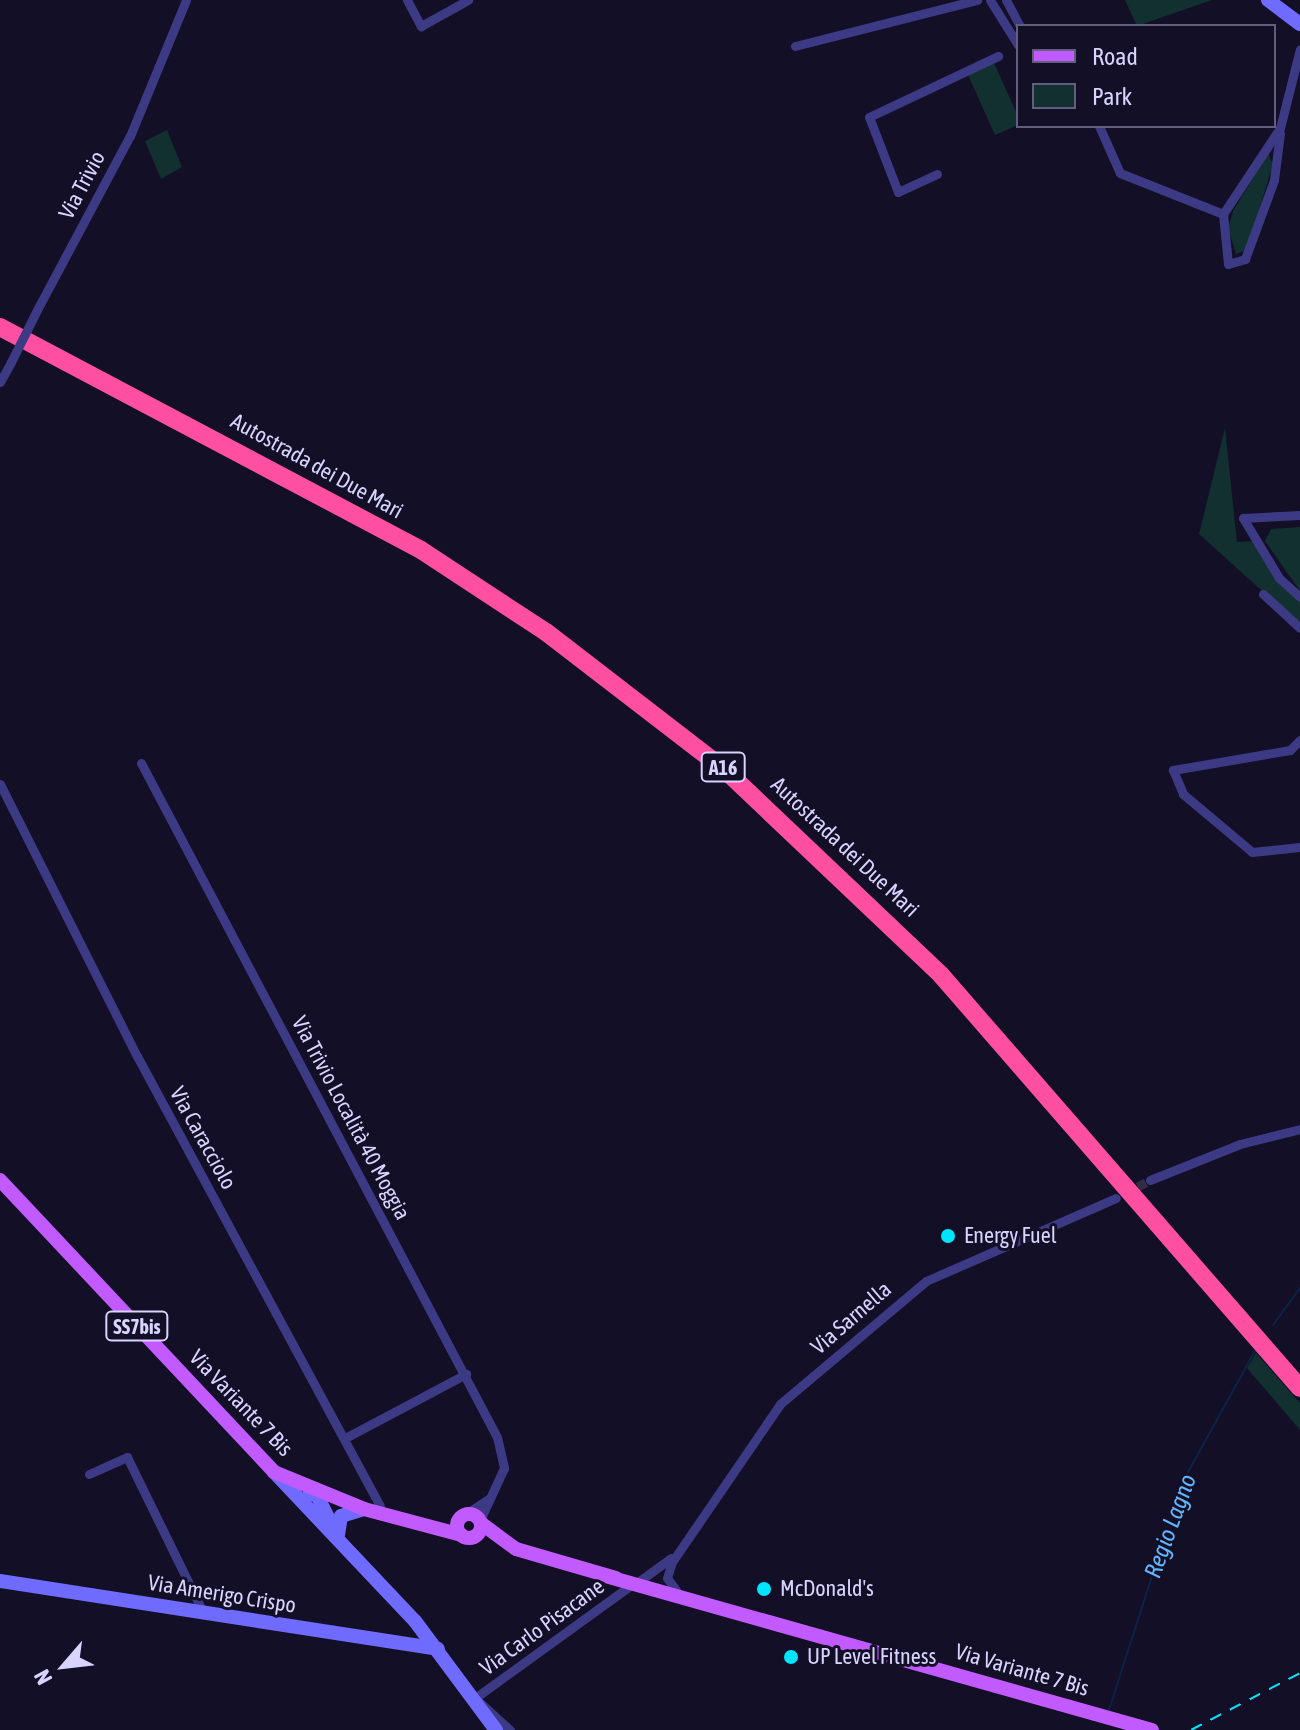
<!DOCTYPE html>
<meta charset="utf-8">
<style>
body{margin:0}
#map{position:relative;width:1300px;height:1730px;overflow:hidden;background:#130f26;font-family:"Asap Condensed",sans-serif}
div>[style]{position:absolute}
.green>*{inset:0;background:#12302f}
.stream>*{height:2px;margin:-1px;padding:0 1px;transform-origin:1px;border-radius:1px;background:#0c2248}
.street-tunnel>*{height:9px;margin-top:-4.5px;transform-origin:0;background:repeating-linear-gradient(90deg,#312d47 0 9px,transparent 0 13.5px)}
.street>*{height:9px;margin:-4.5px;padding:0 4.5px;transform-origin:4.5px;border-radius:4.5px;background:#3d3a85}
.secondary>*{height:14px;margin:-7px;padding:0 7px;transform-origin:7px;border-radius:7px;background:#6f6bff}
.primary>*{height:14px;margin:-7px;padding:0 7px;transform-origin:7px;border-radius:7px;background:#c25bff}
.primary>.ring{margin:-7px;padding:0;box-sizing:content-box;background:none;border:14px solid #c25bff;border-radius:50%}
.highway>*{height:18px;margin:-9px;padding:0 9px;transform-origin:9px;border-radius:9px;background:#ff4fa3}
.rail>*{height:2px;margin-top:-1px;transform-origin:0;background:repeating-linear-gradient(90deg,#00e5ff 0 12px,transparent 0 22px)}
.street-bridge>*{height:9px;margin:-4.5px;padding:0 4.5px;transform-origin:4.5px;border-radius:4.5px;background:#3d3a85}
.dots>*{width:22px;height:22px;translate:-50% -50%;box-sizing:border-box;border:4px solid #130f26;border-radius:50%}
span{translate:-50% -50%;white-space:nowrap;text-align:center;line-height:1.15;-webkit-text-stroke:6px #130f26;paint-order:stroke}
.shield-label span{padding:2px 6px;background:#130f26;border:2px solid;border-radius:6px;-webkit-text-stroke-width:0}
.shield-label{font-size:20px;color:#d9d4ff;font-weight:700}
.street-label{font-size:22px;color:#d9d4ff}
.poi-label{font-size:22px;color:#d9d4ff}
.left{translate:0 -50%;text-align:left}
.water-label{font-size:24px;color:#62b6ff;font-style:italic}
.legend{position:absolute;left:1016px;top:24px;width:260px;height:104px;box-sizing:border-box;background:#130f26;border:2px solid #625e7d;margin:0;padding:10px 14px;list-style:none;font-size:24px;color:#d9d4ff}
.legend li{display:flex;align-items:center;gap:16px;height:40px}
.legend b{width:40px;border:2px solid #625e7d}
.north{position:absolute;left:24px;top:1626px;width:80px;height:80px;-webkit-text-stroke:6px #130f26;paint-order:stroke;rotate:242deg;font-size:22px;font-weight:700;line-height:32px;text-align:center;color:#d9d4ff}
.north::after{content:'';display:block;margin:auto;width:28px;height:36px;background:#d9d4ff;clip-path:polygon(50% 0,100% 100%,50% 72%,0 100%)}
</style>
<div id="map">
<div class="green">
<i style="clip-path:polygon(1125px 0,1212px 0,1137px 26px)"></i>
<i style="clip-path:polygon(994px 63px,1018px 116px,1018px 125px,995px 135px,968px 75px)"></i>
<i style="clip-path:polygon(167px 130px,182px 167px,161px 179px,145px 141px)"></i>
<i style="clip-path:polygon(1268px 154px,1273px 164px,1247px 250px,1236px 254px,1228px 228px,1233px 211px)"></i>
<i style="clip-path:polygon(1225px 428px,1237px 542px,1256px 541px,1275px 578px,1300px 602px,1300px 625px,1199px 534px)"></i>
<i style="clip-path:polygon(1300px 527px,1300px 591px,1265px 541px,1271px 529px)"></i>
<i style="clip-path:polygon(1256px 1353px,1300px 1403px,1300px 1430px,1247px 1368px)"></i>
</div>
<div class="stream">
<i style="left:1273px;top:1325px;width:46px;rotate:-53.9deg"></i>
<i style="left:1109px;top:1710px;width:238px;rotate:-72.2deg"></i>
<i style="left:1182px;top:1483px;width:151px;rotate:-61.1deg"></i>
</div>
<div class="street-tunnel">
<i style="left:1126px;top:1193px;width:27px;rotate:-28deg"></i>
</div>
<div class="street">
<i style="left:407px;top:0;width:30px;rotate:62deg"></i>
<i style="left:421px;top:26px;width:54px;rotate:-29deg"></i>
<i style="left:990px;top:0;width:53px;rotate:58.1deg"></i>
<i style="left:1006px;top:0;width:30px;rotate:62deg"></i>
<i style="left:795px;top:46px;width:188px;rotate:-14.2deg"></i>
<i style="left:1099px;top:126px;width:51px;rotate:65.9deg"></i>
<i style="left:1120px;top:173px;width:111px;rotate:21.7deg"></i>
<i style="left:1223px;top:214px;width:103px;rotate:-56.5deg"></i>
<i style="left:1280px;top:128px;width:81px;rotate:-75.8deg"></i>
<i style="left:937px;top:174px;width:43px;rotate:155.2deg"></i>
<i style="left:898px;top:192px;width:80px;rotate:-111.1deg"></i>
<i style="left:869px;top:117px;width:143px;rotate:-25.3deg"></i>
<i style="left:1223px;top:214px;width:50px;rotate:84.3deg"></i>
<i style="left:1228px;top:264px;width:18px;rotate:-16deg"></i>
<i style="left:1245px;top:259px;width:84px;rotate:-69.8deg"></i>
<i style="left:1274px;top:180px;width:47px;rotate:-82.7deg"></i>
<i style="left:38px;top:308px;width:195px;rotate:-61.9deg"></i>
<i style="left:130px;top:136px;width:147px;rotate:-67.6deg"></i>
<i style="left:0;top:382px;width:23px;rotate:-61deg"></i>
<i style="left:1243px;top:518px;width:70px;rotate:59deg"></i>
<i style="left:1279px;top:578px;width:28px;rotate:42deg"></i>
<i style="left:1243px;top:518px;width:57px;rotate:-3deg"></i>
<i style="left:1263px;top:594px;width:50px;rotate:42.6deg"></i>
<i style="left:1300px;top:740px;width:14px;rotate:135deg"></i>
<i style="left:1290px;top:750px;width:119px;rotate:170.3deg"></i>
<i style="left:1173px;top:770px;width:26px;rotate:67deg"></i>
<i style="left:1183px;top:794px;width:90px;rotate:40deg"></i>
<i style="left:1252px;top:852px;width:48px;rotate:-5.9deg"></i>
<i style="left:141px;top:763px;width:762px;rotate:62.16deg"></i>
<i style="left:497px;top:1437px;width:32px;rotate:77deg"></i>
<i style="left:504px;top:1468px;width:57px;rotate:114.8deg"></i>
<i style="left:0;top:784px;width:305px;rotate:63.3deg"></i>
<i style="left:137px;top:1056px;width:511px;rotate:61.63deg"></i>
<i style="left:1150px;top:1180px;width:97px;rotate:-21.8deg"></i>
<i style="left:1240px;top:1144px;width:62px;rotate:-14deg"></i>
<i style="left:347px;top:1437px;width:135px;rotate:-27.9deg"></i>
<i style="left:89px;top:1474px;width:42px;rotate:-24.1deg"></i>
<i style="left:127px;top:1457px;width:175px;rotate:63.9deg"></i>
<i style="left:467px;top:1513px;width:27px;rotate:-33deg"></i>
<i style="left:638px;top:1582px;width:41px;rotate:-36deg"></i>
<i style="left:676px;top:1590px;width:15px;rotate:-127deg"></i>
<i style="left:667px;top:1578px;width:17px;rotate:-73deg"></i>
<i style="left:672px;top:1562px;width:191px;rotate:-55.6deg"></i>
<i style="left:780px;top:1404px;width:191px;rotate:-40.1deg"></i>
<i style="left:926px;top:1281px;width:207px;rotate:-23.6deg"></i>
<i style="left:510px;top:1730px;width:47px;rotate:-137.6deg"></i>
<i style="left:475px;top:1698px;width:191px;rotate:-35.9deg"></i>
</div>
<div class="secondary">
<i style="left:1268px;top:0;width:40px;rotate:37deg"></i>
<i style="left:274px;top:1472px;width:205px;rotate:46.6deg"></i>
<i style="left:415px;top:1621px;width:136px;rotate:53.4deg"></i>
<i style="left:309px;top:1495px;width:8px;rotate:-50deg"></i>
<i style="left:314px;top:1489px;width:43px;rotate:64deg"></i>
<i style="left:338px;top:1535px;width:19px;rotate:-81deg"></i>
<i style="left:341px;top:1516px;width:24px;rotate:-17deg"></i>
<i style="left:0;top:1581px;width:443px;rotate:8.8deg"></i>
</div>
<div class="primary">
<i style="left:0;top:1180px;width:400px;rotate:46.8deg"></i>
<i style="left:274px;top:1472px;width:97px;rotate:22.3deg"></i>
<i style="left:364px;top:1509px;width:101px;rotate:14.9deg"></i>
<i class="ring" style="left:457px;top:1514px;width:10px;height:10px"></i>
<i style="left:482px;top:1524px;width:42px;rotate:36.3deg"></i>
<i style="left:516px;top:1549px;width:104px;rotate:16.2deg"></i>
<i style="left:609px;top:1577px;width:564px;rotate:15.74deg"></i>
</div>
<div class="highway">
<i style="left:0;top:327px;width:476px;rotate:27.9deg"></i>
<i style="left:421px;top:550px;width:149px;rotate:33.3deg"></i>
<i style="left:546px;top:632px;width:225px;rotate:37.6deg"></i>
<i style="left:724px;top:769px;width:299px;rotate:43.5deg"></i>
<i style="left:941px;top:975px;width:547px;rotate:49deg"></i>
</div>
<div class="rail">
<i style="left:1191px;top:1730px;width:123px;rotate:-27.6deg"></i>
</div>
<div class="street-bridge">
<i style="left:11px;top:362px;width:60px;rotate:-63.4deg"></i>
</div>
<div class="dots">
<i style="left:948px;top:1236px;background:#00e5ff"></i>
<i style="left:764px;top:1589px;background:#00e5ff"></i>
<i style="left:791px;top:1657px;background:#00e5ff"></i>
</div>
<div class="shield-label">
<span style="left:723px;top:767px">A16</span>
<span style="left:137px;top:1326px">SS7bis</span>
</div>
<div class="street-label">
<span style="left:82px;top:185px;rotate:-62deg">Via Trivio</span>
<span style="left:317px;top:466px;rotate:29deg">Autostrada dei Due Mari</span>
<span style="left:845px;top:847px;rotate:43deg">Autostrada dei Due Mari</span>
<span style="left:351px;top:1118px;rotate:62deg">Via Trivio Località 40 Moggia</span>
<span style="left:203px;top:1138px;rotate:61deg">Via Caracciolo</span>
<span style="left:851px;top:1318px;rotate:-41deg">Via Sarnella</span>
<span style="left:241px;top:1403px;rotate:46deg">Via Variante 7 Bis</span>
<span style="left:222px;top:1594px;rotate:9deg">Via Amerigo Crispo</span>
<span style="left:542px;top:1627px;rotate:-36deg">Via Carlo Pisacane</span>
<span style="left:1022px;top:1670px;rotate:16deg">Via Variante 7 Bis</span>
</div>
<div class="poi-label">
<span class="left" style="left:964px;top:1236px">Energy Fuel</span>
<span class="left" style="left:780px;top:1589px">McDonald's</span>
<span class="left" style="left:807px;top:1657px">UP Level Fitness</span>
</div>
<div class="water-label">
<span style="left:1170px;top:1526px;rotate:-70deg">Regio Lagno</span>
</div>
<ul class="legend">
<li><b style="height:10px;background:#c25bff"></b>Road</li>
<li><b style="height:22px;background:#12302f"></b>Park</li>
</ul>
<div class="north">N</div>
</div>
